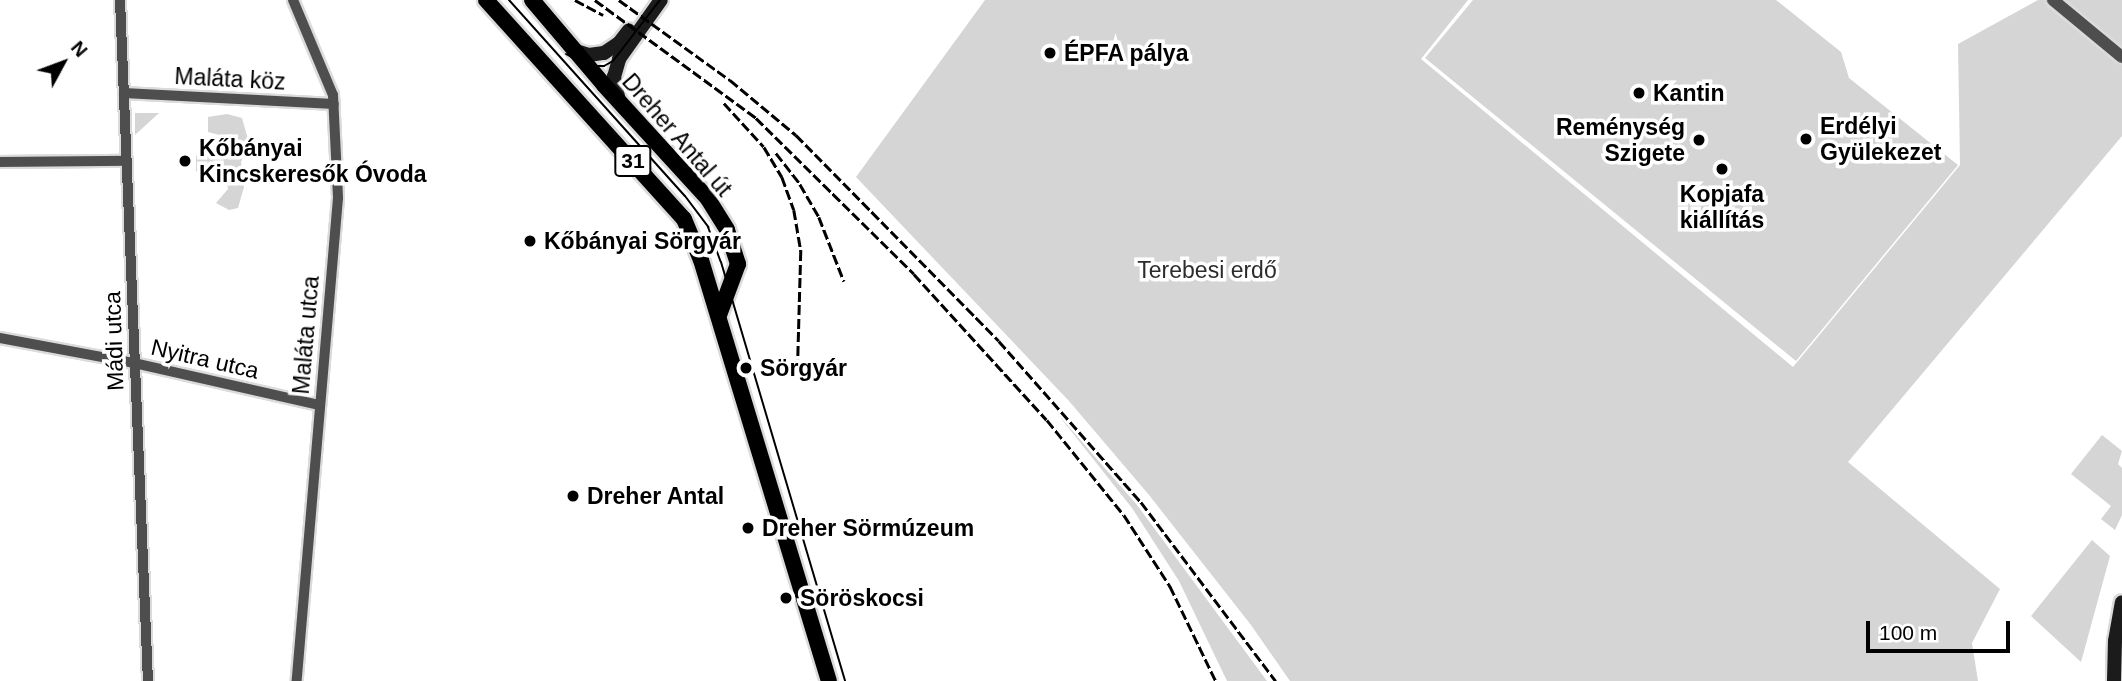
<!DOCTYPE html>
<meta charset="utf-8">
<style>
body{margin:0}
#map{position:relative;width:2122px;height:681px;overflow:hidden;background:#fff;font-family:Helvetica,sans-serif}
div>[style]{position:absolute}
.green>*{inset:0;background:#d5d5d5}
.roads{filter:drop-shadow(2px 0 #dbdbdb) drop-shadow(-2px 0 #dbdbdb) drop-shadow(0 2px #dbdbdb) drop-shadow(0 -2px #dbdbdb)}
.minor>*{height:10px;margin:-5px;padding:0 5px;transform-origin:5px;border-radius:5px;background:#4e4e4e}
.tertiary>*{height:12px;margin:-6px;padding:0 6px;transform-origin:6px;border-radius:6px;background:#4e4e4e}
.secondary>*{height:14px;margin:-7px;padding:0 7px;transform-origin:7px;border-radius:7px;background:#1b1b1b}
.primary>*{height:16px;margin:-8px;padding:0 8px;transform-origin:8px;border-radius:8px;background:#000}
.tram>*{height:2px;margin:-1px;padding:0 1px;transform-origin:1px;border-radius:1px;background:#000}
.rail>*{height:2.5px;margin-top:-1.25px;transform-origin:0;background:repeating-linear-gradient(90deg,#000 0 10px,transparent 0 13.5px)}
.dots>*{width:19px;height:19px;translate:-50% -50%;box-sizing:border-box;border:4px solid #fff;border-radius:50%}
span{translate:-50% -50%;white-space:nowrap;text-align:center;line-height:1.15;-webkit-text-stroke:7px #fff;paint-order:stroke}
.shield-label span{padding:2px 5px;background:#fff;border:2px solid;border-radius:5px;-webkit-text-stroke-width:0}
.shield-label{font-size:21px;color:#000;font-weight:700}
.poi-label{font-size:23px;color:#000;font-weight:700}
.left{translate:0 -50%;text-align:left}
.right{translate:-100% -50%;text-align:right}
.street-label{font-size:23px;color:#000}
.park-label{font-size:23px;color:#2c2c2c}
.north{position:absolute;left:28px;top:28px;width:70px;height:70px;-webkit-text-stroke:5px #fff;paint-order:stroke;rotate:49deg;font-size:19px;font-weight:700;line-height:28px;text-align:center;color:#000}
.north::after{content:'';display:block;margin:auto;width:24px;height:32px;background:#000;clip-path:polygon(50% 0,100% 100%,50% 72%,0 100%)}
.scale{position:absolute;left:1866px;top:621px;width:144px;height:32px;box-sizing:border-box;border:4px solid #000;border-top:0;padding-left:9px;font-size:21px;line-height:24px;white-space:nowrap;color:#000;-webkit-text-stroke:5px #fff;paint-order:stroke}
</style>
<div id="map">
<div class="green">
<i style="clip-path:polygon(985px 0,1468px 0,1421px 59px,1793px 367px,1960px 165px,1958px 44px,2038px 0,2122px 0,2122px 136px,1848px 462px,2000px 589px,1972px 643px,1978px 681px,1290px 681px,1251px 625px,1149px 495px,1069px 401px,856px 177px)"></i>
<i style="clip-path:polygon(1473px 0,1776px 0,1841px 52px,1849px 78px,1958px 165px,1796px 361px,1425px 58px)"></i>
<i style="clip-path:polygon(135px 113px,159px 113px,135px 135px)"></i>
<i style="clip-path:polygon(227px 114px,242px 118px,249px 143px,241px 162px,244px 187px,238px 208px,229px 210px,216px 203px,228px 189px,225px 175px,214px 171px,204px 176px,196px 171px,196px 157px,199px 148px,216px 157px,225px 153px,227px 143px,223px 136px,208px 132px,208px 117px)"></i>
<i style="clip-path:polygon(1056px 412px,1137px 505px,1267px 681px,1227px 681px,1179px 581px,1132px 508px)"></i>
<i style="clip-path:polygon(2102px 435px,2122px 451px,2118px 464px,2122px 468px,2122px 515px,2115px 530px,2101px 519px,2111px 506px,2071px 474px)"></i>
<i style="clip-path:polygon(2092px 540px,2110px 556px,2081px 662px,2031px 616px)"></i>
</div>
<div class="roads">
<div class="minor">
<i style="left:120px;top:0;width:682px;rotate:87.65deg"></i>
<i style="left:293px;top:0;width:103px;rotate:67.2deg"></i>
<i style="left:333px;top:95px;width:103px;rotate:87.2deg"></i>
<i style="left:338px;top:198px;width:485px;rotate:94.9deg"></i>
<i style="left:124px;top:93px;width:210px;rotate:3deg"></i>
<i style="left:0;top:162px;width:126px;rotate:-0.5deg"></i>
<i style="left:0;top:338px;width:136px;rotate:10.6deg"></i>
<i style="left:134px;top:363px;width:190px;rotate:12.8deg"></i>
</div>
<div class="tertiary">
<i style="left:2053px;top:0;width:89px;rotate:39.6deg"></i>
</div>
<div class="secondary">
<i style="left:576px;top:51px;width:14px;rotate:17deg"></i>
<i style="left:589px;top:55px;width:15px;rotate:-8deg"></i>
<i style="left:604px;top:53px;width:18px;rotate:-34deg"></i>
<i style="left:619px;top:43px;width:16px;rotate:-52deg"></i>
<i style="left:619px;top:101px;width:25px;rotate:-102deg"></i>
<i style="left:614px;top:77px;width:19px;rotate:-74deg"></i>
<i style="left:619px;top:59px;width:72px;rotate:-54.6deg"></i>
<i style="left:2114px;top:681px;width:40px;rotate:-88.6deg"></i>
<i style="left:2115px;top:641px;width:39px;rotate:-80deg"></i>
</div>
<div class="primary">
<i style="left:486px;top:0;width:295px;rotate:47.9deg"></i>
<i style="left:684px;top:219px;width:44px;rotate:67.5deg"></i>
<i style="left:701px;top:260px;width:440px;rotate:73.1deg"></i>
<i style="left:532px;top:0;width:111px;rotate:49.7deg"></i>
<i style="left:604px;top:85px;width:154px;rotate:47.6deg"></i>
<i style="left:708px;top:199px;width:36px;rotate:58deg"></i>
<i style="left:727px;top:230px;width:36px;rotate:72deg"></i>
<i style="left:738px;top:264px;width:54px;rotate:110.4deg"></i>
</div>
</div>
<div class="tram">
<i style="left:509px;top:0;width:263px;rotate:48.1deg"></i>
<i style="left:685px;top:196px;width:39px;rotate:53deg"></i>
<i style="left:708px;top:227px;width:37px;rotate:70deg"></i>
<i style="left:721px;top:262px;width:437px;rotate:73.5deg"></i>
<i style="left:566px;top:54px;width:25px;rotate:29deg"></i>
<i style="left:588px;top:66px;width:16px"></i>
<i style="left:604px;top:66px;width:10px;rotate:-29deg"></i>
<i style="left:613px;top:61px;width:77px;rotate:-52.4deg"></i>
</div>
<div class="rail">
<i style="left:575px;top:0;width:32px;rotate:28deg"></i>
<i style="left:595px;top:0;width:200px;rotate:36.2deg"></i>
<i style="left:756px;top:118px;width:222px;rotate:44.6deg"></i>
<i style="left:914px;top:274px;width:197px;rotate:47.7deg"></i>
<i style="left:1047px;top:420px;width:122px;rotate:51deg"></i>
<i style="left:1124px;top:515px;width:85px;rotate:57.1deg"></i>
<i style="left:1170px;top:586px;width:106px;rotate:64.2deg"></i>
<i style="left:619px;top:0;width:137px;rotate:35.8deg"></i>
<i style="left:730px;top:80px;width:86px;rotate:39.8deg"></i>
<i style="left:796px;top:135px;width:289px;rotate:45.4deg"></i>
<i style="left:999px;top:341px;width:215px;rotate:48.6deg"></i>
<i style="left:1141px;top:502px;width:224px;rotate:53deg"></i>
<i style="left:724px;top:103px;width:59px;rotate:47.7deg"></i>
<i style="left:764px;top:147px;width:35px;rotate:59deg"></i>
<i style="left:782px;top:177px;width:35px;rotate:70deg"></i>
<i style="left:794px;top:210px;width:42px;rotate:80.3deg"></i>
<i style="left:801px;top:251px;width:108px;rotate:91.6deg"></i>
<i style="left:776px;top:153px;width:39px;rotate:52deg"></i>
<i style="left:800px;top:184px;width:38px;rotate:60deg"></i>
<i style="left:819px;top:217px;width:69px;rotate:68.7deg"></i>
</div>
<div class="dots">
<i style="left:1050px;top:53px;background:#000"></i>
<i style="left:1639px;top:93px;background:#000"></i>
<i style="left:1806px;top:139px;background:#000"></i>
<i style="left:1699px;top:140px;background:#000"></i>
<i style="left:185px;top:161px;background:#000"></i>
<i style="left:1722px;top:169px;background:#000"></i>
<i style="left:530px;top:241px;background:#000"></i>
<i style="left:746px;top:368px;background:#000"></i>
<i style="left:573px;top:496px;background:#000"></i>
<i style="left:748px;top:528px;background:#000"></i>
<i style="left:786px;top:598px;background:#000"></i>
</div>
<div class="shield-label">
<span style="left:633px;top:161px">31</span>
</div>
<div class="poi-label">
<span class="left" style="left:1064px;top:53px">ÉPFA pálya</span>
<span class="left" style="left:1653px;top:93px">Kantin</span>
<span class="left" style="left:1820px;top:139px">Erdélyi<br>Gyülekezet</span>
<span class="right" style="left:1685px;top:140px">Reménység<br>Szigete</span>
<span class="left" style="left:199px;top:161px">Kőbányai<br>Kincskeresők Óvoda</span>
<span style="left:1722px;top:207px">Kopjafa<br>kiállítás</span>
<span class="left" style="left:544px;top:241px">Kőbányai Sörgyár</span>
<span class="left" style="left:760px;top:368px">Sörgyár</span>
<span class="left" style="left:587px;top:496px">Dreher Antal</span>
<span class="left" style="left:762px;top:528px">Dreher Sörmúzeum</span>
<span class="left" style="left:800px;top:598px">Söröskocsi</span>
</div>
<div class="street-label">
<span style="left:230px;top:79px;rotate:3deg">Maláta köz</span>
<span style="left:677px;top:135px;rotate:49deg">Dreher Antal út</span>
<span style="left:306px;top:335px;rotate:-85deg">Maláta utca</span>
<span style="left:114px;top:341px;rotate:-92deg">Mádi utca</span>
<span style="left:205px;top:359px;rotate:13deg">Nyitra utca</span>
</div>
<div class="park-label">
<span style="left:1207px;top:270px">Terebesi erdő</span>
</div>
<div class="north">N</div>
<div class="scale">100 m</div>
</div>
